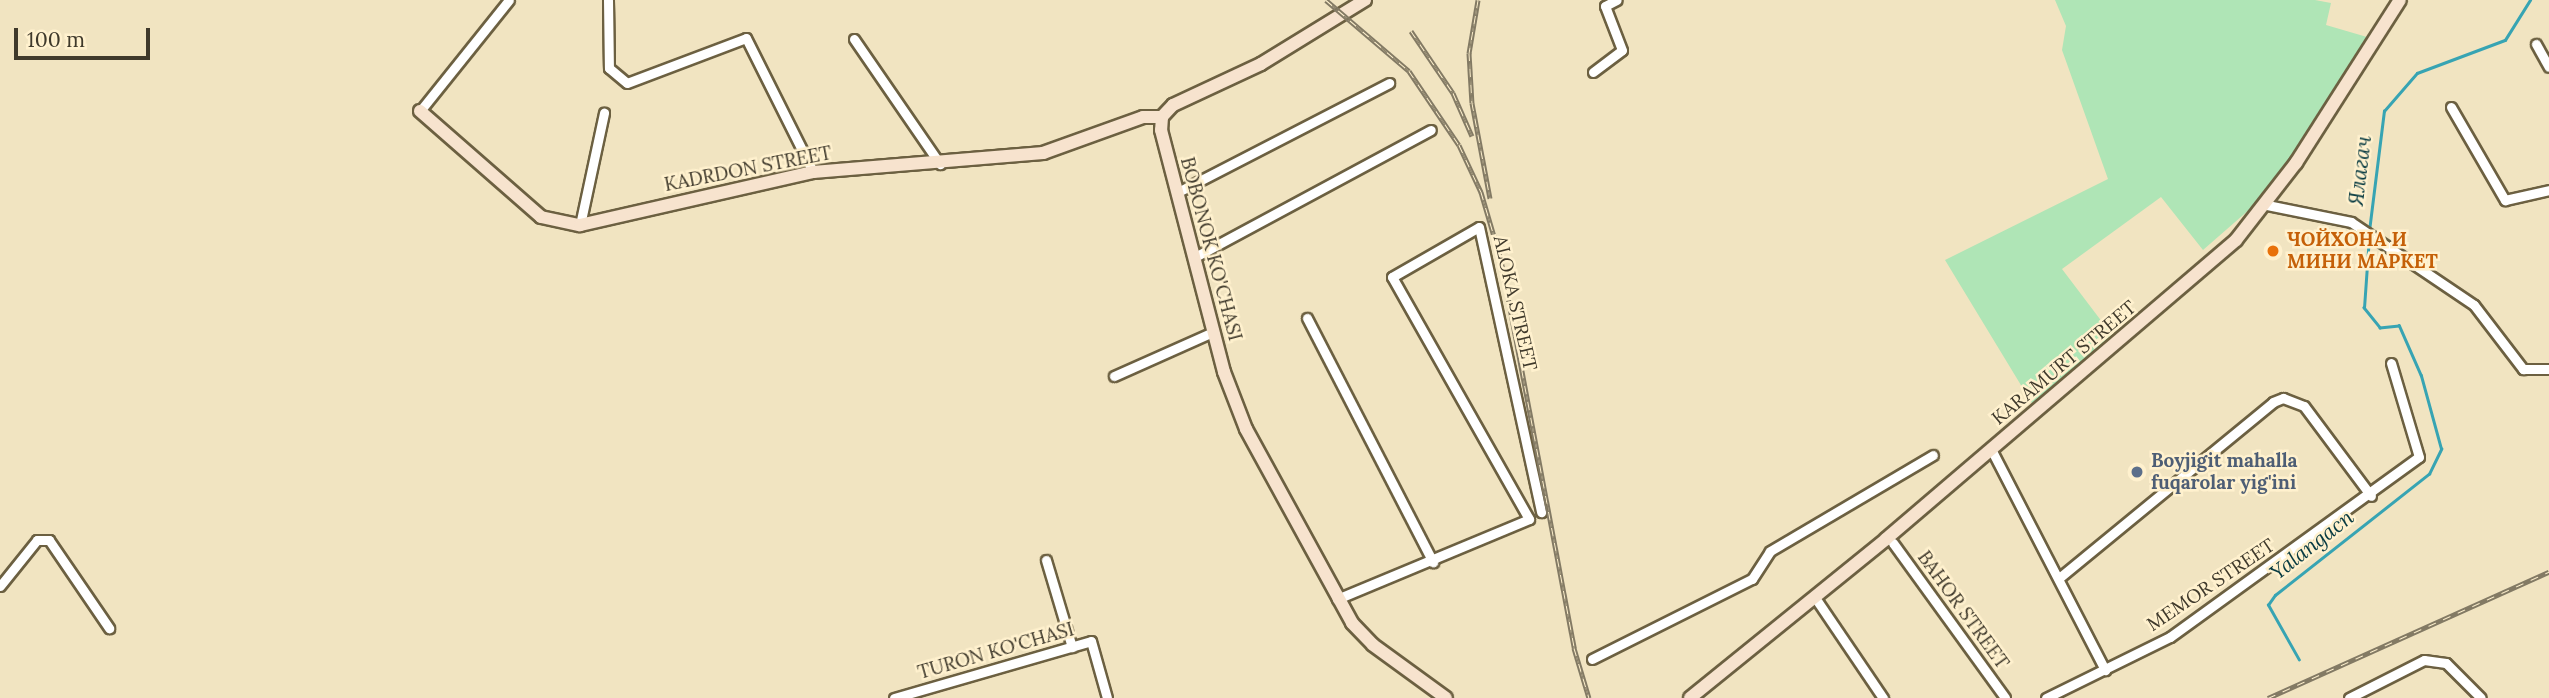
<!DOCTYPE html>
<meta charset="utf-8">
<style>
body{margin:0}
#map{position:relative;width:2549px;height:698px;overflow:hidden;background:#f1e4c1;font-family:Lora,serif}
div>[style]{position:absolute}
.green>*{inset:0;background:#afe5b6}
.stream>*{height:2.5px;margin:-1.25px;padding:0 1.25px;transform-origin:1.25px;border-radius:1.25px;background:#37a4b3}
.roads{filter:drop-shadow(2px 0 #6c6041) drop-shadow(-2px 0 #6c6041) drop-shadow(0 2px #6c6041) drop-shadow(0 -2px #6c6041)}
.street>*{height:9px;margin:-4.5px;padding:0 4.5px;transform-origin:4.5px;border-radius:4.5px;background:#fff}
.secondary>*{height:12px;margin:-6px;padding:0 6px;transform-origin:6px;border-radius:6px;background:#f7e3ce}
.rail>*{height:5px;margin-top:-2.5px;transform-origin:0;background:repeating-linear-gradient(90deg,#fff1ce 0 8px,#837a64 0 16px);box-sizing:border-box;border-block:2px solid #837a64}
.dots>*{width:19px;height:19px;translate:-50% -50%;box-sizing:border-box;border:4px solid #fff1ce;border-radius:50%}
span{translate:-50% -50%;white-space:nowrap;text-align:center;line-height:1.15;-webkit-text-stroke:5px #fff1ce;paint-order:stroke}
.street-label{font-size:19px;color:#3f392b}
.food-label{font-size:19px;color:#c56008;font-weight:700}
.left{translate:0 -50%;text-align:left}
.service-label{font-size:19px;color:#4e5e75;font-weight:700}
.water-label{font-size:21px;color:#073a41;font-style:italic}
.scale{position:absolute;left:14px;top:28px;width:136px;height:32px;box-sizing:border-box;border:4px solid #3f392b;border-top:0;padding-left:9px;font-size:21px;line-height:24px;white-space:nowrap;color:#3f392b;-webkit-text-stroke:5px #fff1ce;paint-order:stroke}
</style>
<div id="map">
<div class="green">
<i style="clip-path:polygon(2055px 0,2315px 0,2331px 3px,2326px 25px,2367px 37px,2266px 195px,2203px 250px,2161px 197px,2062px 269px,2115px 339px,2033px 405px,1945px 260px,2108px 179px,2062px 50px,2066px 26px)"></i>
</div>
<div class="stream">
<i style="left:2369px;top:231px;width:121px;rotate:-82.9deg"></i>
<i style="left:2384px;top:111px;width:50px;rotate:-49deg"></i>
<i style="left:2417px;top:73px;width:94px;rotate:-20.6deg"></i>
<i style="left:2505px;top:40px;width:47px;rotate:-58deg"></i>
<i style="left:2299px;top:660px;width:63px;rotate:-119.4deg"></i>
<i style="left:2268px;top:605px;width:12px;rotate:-55deg"></i>
<i style="left:2275px;top:595px;width:196px;rotate:-38.2deg"></i>
<i style="left:2429px;top:474px;width:28px;rotate:-64deg"></i>
<i style="left:2441px;top:449px;width:76px;rotate:-105.3deg"></i>
<i style="left:2421px;top:376px;width:55px;rotate:-113.7deg"></i>
<i style="left:2399px;top:326px;width:19px;rotate:174deg"></i>
<i style="left:2380px;top:328px;width:26px;rotate:-129deg"></i>
<i style="left:2364px;top:308px;width:71px;rotate:-86deg"></i>
</div>
<div class="roads">
<div class="street">
<i style="left:608px;top:0;width:68px;rotate:89.2deg"></i>
<i style="left:609px;top:68px;width:23px;rotate:40deg"></i>
<i style="left:627px;top:83px;width:127px;rotate:-20.7deg"></i>
<i style="left:746px;top:38px;width:150px;rotate:63.4deg"></i>
<i style="left:854px;top:39px;width:152px;rotate:55.5deg"></i>
<i style="left:2536px;top:44px;width:26px;rotate:61deg"></i>
<i style="left:1593px;top:72px;width:36px;rotate:-37deg"></i>
<i style="left:1622px;top:50px;width:47px;rotate:-111.1deg"></i>
<i style="left:1605px;top:6px;width:13px;rotate:-27deg"></i>
<i style="left:2451px;top:107px;width:108px;rotate:59.9deg"></i>
<i style="left:2505px;top:200px;width:45px;rotate:-12.8deg"></i>
<i style="left:420px;top:111px;width:142px;rotate:-51.3deg"></i>
<i style="left:1176px;top:193px;width:240px;rotate:-27.3deg"></i>
<i style="left:2267px;top:205px;width:86px;rotate:11.4deg"></i>
<i style="left:2351px;top:222px;width:148px;rotate:34deg"></i>
<i style="left:2474px;top:305px;width:81px;rotate:52.6deg"></i>
<i style="left:2523px;top:369px;width:26px"></i>
<i style="left:580px;top:225px;width:115px;rotate:-77.9deg"></i>
<i style="left:1193px;top:258px;width:270px;rotate:-28.3deg"></i>
<i style="left:1307px;top:318px;width:275px;rotate:62.7deg"></i>
<i style="left:1114px;top:376px;width:108px;rotate:-24deg"></i>
<i style="left:1991px;top:449px;width:249px;rotate:62.7deg"></i>
<i style="left:1893px;top:543px;width:191px;rotate:54.1deg"></i>
<i style="left:1046px;top:560px;width:91px;rotate:73.4deg"></i>
<i style="left:2059px;top:578px;width:277px;rotate:-39.4deg"></i>
<i style="left:2273px;top:402px;width:11px;rotate:-22deg"></i>
<i style="left:2283px;top:398px;width:22px;rotate:21deg"></i>
<i style="left:2304px;top:406px;width:112px;rotate:53.3deg"></i>
<i style="left:0;top:586px;width:59px;rotate:-51.2deg"></i>
<i style="left:37px;top:540px;width:12px"></i>
<i style="left:49px;top:540px;width:107px;rotate:55.7deg"></i>
<i style="left:1337px;top:599px;width:208px;rotate:-22.6deg"></i>
<i style="left:1529px;top:519px;width:278px;rotate:-119.5deg"></i>
<i style="left:1392px;top:277px;width:100px;rotate:-29.9deg"></i>
<i style="left:1479px;top:227px;width:292px;rotate:77.7deg"></i>
<i style="left:1818px;top:602px;width:116px;rotate:55.9deg"></i>
<i style="left:1592px;top:659px;width:179px;rotate:-26.6deg"></i>
<i style="left:1752px;top:579px;width:33px;rotate:-57deg"></i>
<i style="left:1770px;top:551px;width:189px;rotate:-30.5deg"></i>
<i style="left:894px;top:698px;width:205px;rotate:-16.1deg"></i>
<i style="left:1091px;top:641px;width:59px;rotate:74.3deg"></i>
<i style="left:2046px;top:698px;width:138px;rotate:-26.2deg"></i>
<i style="left:2170px;top:637px;width:307px;rotate:-35.9deg"></i>
<i style="left:2419px;top:457px;width:98px;rotate:-106.6deg"></i>
<i style="left:2349px;top:698px;width:84px;rotate:-26.9deg"></i>
<i style="left:2424px;top:660px;width:22px;rotate:8deg"></i>
<i style="left:2446px;top:663px;width:49px;rotate:45deg"></i>
</div>
<div class="secondary">
<i style="left:1365px;top:0;width:122px;rotate:148.4deg"></i>
<i style="left:1261px;top:64px;width:97px;rotate:155deg"></i>
<i style="left:1173px;top:105px;width:16px;rotate:133deg"></i>
<i style="left:1162px;top:117px;width:13px;rotate:94deg"></i>
<i style="left:1161px;top:130px;width:250px;rotate:75.4deg"></i>
<i style="left:1224px;top:372px;width:61px;rotate:68.9deg"></i>
<i style="left:1246px;top:429px;width:221px;rotate:61.3deg"></i>
<i style="left:1352px;top:623px;width:30px;rotate:46deg"></i>
<i style="left:1373px;top:645px;width:90px;rotate:36deg"></i>
<i style="left:420px;top:111px;width:161px;rotate:41.2deg"></i>
<i style="left:541px;top:217px;width:40px;rotate:12deg"></i>
<i style="left:580px;top:225px;width:239px;rotate:-12.8deg"></i>
<i style="left:813px;top:172px;width:231px;rotate:-4.7deg"></i>
<i style="left:1043px;top:153px;width:106px;rotate:-19.8deg"></i>
<i style="left:1143px;top:117px;width:19px"></i>
<i style="left:1690px;top:698px;width:252px;rotate:-39deg"></i>
<i style="left:1886px;top:539px;width:460px;rotate:-40.5deg"></i>
<i style="left:2236px;top:240px;width:98px;rotate:-52.1deg"></i>
<i style="left:2296px;top:163px;width:193px;rotate:-57.5deg"></i>
</div>
</div>
<div class="rail">
<i style="left:1326px;top:0;width:109px;rotate:40.5deg"></i>
<i style="left:1409px;top:71px;width:89px;rotate:56deg"></i>
<i style="left:1459px;top:145px;width:52px;rotate:64.9deg"></i>
<i style="left:1481px;top:192px;width:71px;rotate:73.6deg"></i>
<i style="left:1501px;top:260px;width:395px;rotate:79.3deg"></i>
<i style="left:1574px;top:648px;width:52px;rotate:73.3deg"></i>
<i style="left:1478px;top:0;width:54px;rotate:99.6deg"></i>
<i style="left:1469px;top:53px;width:50px;rotate:86.6deg"></i>
<i style="left:1472px;top:103px;width:97px;rotate:79.3deg"></i>
<i style="left:1411px;top:31px;width:75px;rotate:55.9deg"></i>
<i style="left:1453px;top:93px;width:47px;rotate:66.2deg"></i>
<i style="left:2268px;top:698px;width:308px;rotate:-24.2deg"></i>
</div>
<div class="dots">
<i style="left:2273px;top:251px;background:#e8710a"></i>
<i style="left:2137px;top:472px;background:#5c6f8a"></i>
</div>
<div class="street-label">
<span style="left:748px;top:169px;rotate:-11deg">KADRDON STREET</span>
<span style="left:1211px;top:249px;rotate:75deg">BOBONOK KO'CHASI</span>
<span style="left:1515px;top:303px;rotate:77deg">ALOKA STREET</span>
<span style="left:2064px;top:363px;rotate:-40deg">KARAMURT STREET</span>
<span style="left:2211px;top:585px;rotate:-34deg">MEMOR STREET</span>
<span style="left:1963px;top:610px;rotate:54deg">BAHOR STREET</span>
<span style="left:996px;top:651px;rotate:-16deg">TURON KO'CHASI</span>
</div>
<div class="food-label">
<span class="left" style="left:2287px;top:251px">ЧОЙХОНА И<br>МИНИ МАРКЕТ</span>
</div>
<div class="service-label">
<span class="left" style="left:2151px;top:472px">Boyjigit mahalla<br>fuqarolar yig'ini</span>
</div>
<div class="water-label">
<span style="left:2360px;top:171px;rotate:-83deg">Ялагач</span>
<span style="left:2312px;top:545px;rotate:-38deg">Yalangacn</span>
</div>
<div class="scale">100 m</div>
</div>
